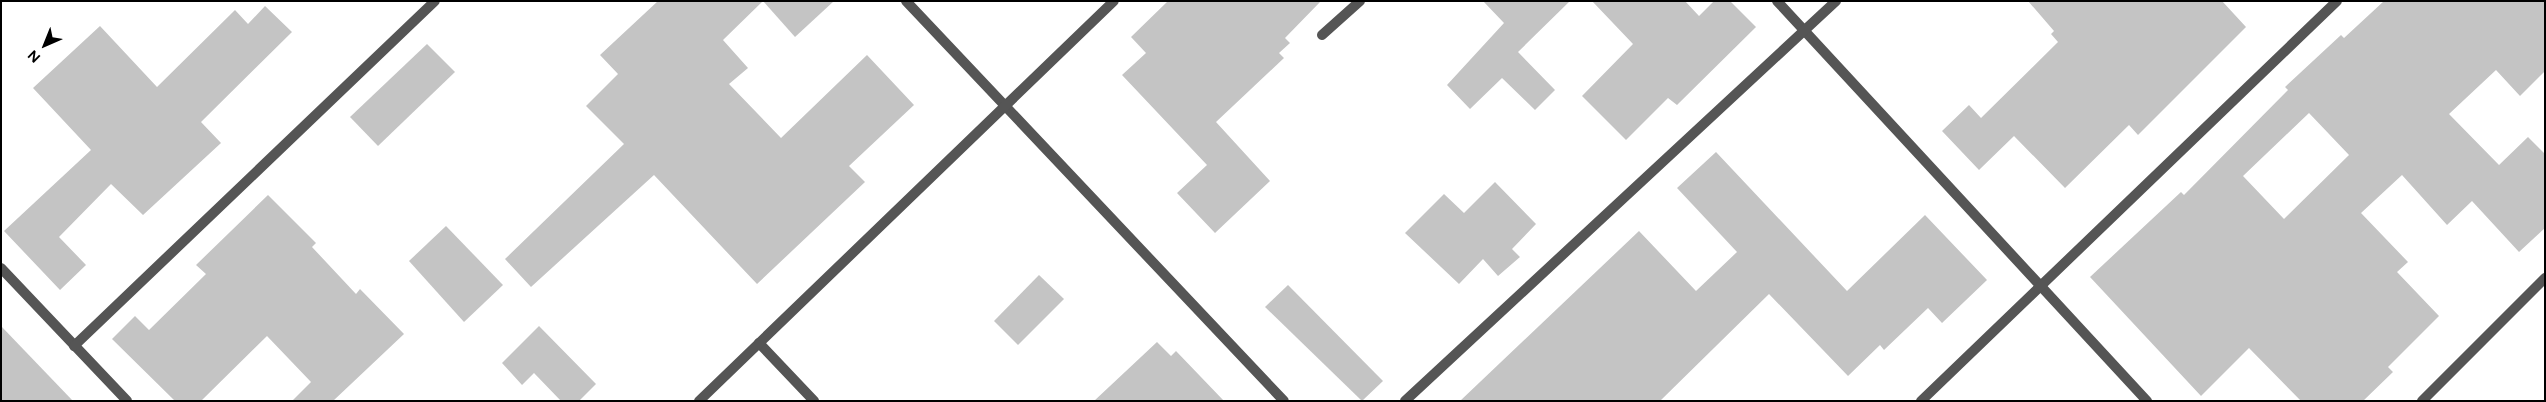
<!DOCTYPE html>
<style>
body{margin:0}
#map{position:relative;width:2546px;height:402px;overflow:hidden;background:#fff;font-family:Figtree,sans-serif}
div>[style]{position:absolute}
.building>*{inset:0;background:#c4c4c4}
.street>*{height:10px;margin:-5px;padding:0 5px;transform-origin:5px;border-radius:5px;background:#555}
span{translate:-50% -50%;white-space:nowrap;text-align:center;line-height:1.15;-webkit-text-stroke:5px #fff;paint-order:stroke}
.frame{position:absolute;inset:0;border:2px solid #000;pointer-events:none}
.north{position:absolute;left:20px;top:20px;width:50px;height:50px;-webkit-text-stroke:4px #fff;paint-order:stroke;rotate:224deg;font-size:14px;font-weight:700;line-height:20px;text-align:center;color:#000}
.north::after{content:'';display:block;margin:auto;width:18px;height:22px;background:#000;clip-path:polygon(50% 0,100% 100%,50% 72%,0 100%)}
</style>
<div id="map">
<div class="building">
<i style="clip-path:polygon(658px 1px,763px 1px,723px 40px,748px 68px,729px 84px,781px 138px,867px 55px,914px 105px,849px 166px,865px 182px,757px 284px,654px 175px,531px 287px,505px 259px,624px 144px,586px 106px,618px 74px,600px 55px)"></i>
<i style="clip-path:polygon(763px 1px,834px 1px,795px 37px)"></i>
<i style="clip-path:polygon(1168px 1px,1321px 1px,1285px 38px,1290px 43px,1279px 53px,1284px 58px,1216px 122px,1270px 181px,1215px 233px,1177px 193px,1207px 165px,1122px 75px,1146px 53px,1131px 37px)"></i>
<i style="clip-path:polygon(1483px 1px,1570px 1px,1518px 52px,1555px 90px,1535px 110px,1502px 78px,1470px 109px,1447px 85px,1504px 23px)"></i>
<i style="clip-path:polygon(1592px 1px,1685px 1px,1699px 16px,1714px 1px,1730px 1px,1756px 27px,1677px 105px,1668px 98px,1626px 140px,1582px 96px,1633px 44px)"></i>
<i style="clip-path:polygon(2028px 1px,2222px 1px,2246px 27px,2138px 135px,2129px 125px,2065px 188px,2014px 136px,1979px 170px,1942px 131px,1969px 105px,1981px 118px,2058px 42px,2051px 34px,2054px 31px)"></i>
<i style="clip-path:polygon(evenodd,2384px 1px,2545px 1px,2545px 71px,2520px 96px,2496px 70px,2449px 114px,2499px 165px,2528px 137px,2545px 154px,2545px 228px,2519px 252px,2472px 201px,2447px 225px,2402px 175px,2361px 213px,2408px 262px,2397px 272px,2439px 316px,2388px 367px,2393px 372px,2363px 401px,2301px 401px,2249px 348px,2201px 396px,2090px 277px,2181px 192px,2184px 195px,2288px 90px,2285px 87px,2341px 35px,2344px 38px,2384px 1px,2309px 113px,2349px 155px,2284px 219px,2243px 176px,2309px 113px)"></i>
<i style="clip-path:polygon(265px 6px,292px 32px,201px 122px,221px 143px,143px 215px,111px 184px,59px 237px,86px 265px,60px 290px,4px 231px,91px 150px,33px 88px,100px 26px,157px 87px,235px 10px,248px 24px)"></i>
<i style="clip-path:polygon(427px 44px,455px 72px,378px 146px,350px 117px)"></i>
<i style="clip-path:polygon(1716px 152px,1847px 291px,1925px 215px,1987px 280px,1942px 323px,1928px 308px,1884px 350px,1880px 345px,1848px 376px,1769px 294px,1660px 401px,1460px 401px,1639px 231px,1696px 291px,1737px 252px,1677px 188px)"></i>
<i style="clip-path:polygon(1495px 182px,1536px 224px,1512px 249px,1520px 257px,1498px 276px,1483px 259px,1459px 284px,1405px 233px,1444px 194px,1464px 213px)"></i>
<i style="clip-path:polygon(268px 195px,316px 243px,312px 247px,356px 294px,360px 289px,404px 334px,333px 401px,292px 401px,311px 382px,267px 336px,201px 401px,175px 401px,112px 339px,135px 316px,149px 330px,206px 274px,196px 265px)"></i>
<i style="clip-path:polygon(446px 226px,503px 285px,464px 322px,409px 261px)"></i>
<i style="clip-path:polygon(1039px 275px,1064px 299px,1018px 345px,994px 321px)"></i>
<i style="clip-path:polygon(1288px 285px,1383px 381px,1362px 401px,1265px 307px)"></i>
<i style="clip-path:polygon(1px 326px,73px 401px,1px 401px)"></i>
<i style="clip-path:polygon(539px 326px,596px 384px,579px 401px,561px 401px,534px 373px,522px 385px,502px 363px)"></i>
<i style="clip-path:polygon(1157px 342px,1171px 356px,1176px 351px,1224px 401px,1094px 401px)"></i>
</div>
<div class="street">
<i style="left:906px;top:1px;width:550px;rotate:46.62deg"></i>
<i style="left:1777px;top:1px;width:545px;rotate:47.23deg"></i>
<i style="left:1322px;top:35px;width:51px;rotate:-41.8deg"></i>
<i style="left:1px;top:268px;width:183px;rotate:46.5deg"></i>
<i style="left:759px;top:343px;width:80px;rotate:46.5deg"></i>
<i style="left:74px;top:346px;width:499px;rotate:-43.7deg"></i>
<i style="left:699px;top:401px;width:576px;rotate:-43.95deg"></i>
<i style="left:1405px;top:401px;width:588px;rotate:-42.86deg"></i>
<i style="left:1921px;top:401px;width:577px;rotate:-43.88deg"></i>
<i style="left:2422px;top:401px;width:174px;rotate:-45deg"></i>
</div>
<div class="frame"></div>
<div class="north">N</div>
</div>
